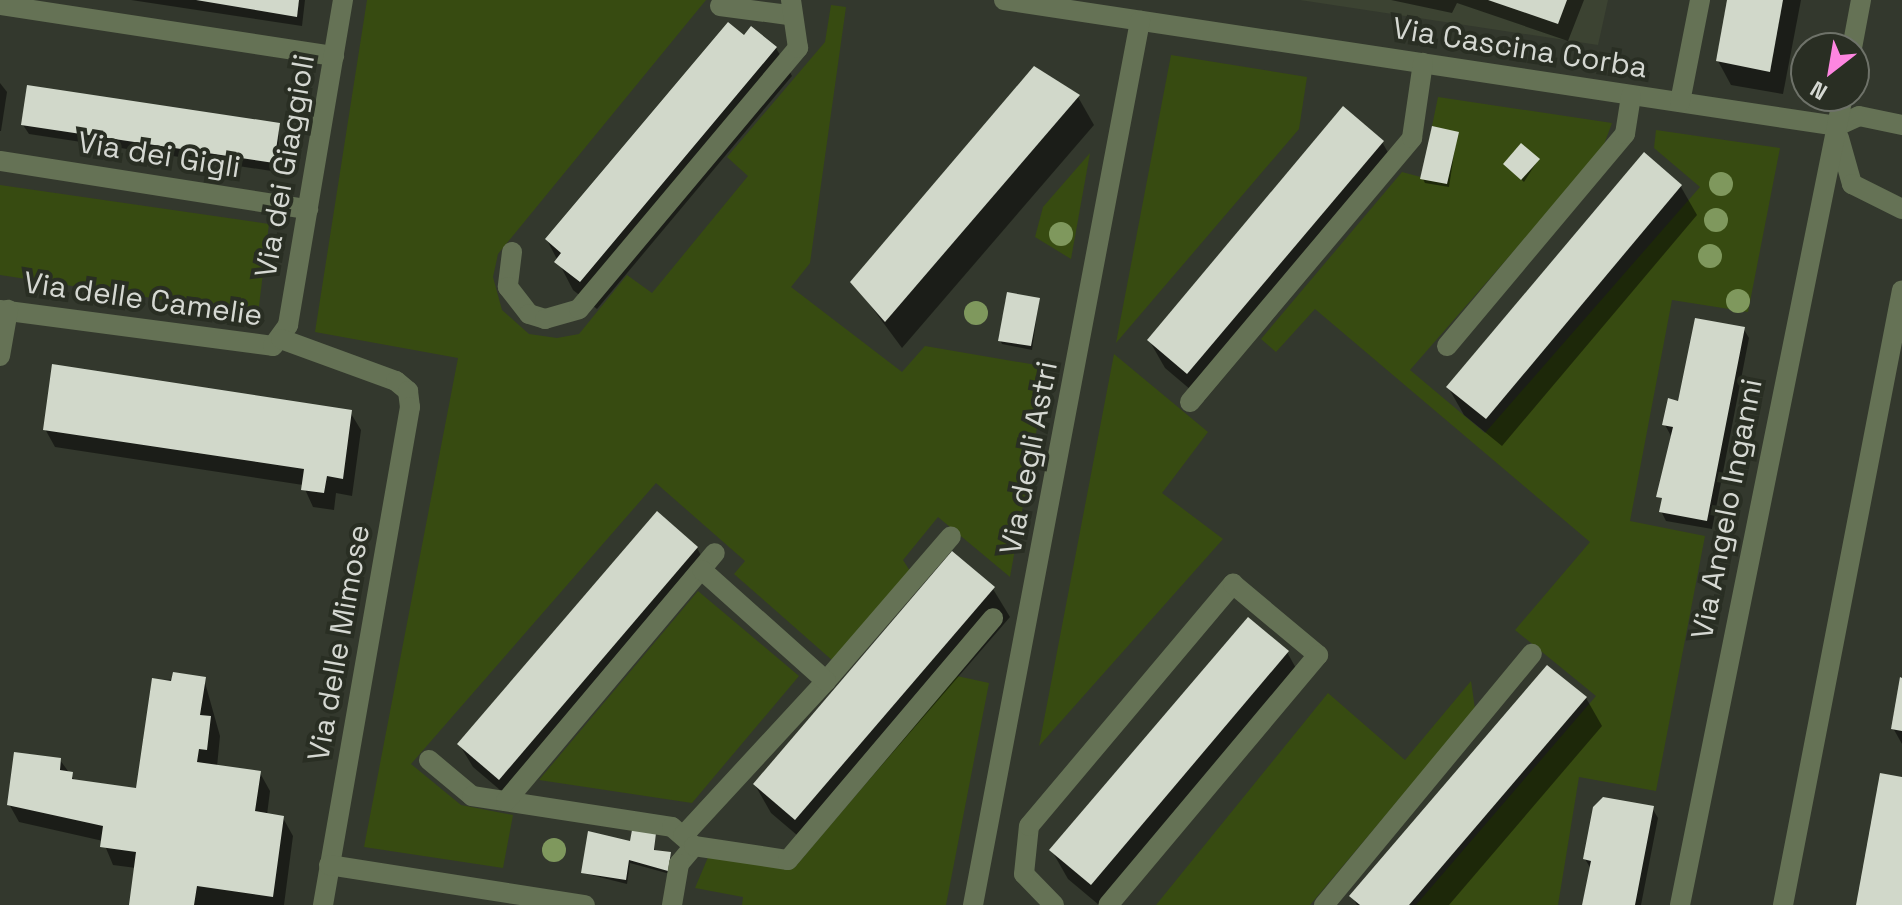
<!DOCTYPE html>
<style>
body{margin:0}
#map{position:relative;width:1902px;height:905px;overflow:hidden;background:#33382d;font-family:"Space Grotesk",sans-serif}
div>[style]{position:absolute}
.built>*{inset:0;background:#3c4332}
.green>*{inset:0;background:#374b11}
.shadow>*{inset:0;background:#0007}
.building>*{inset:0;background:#d1d8ca}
.minor>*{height:20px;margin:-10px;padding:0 10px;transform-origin:10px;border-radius:10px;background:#657255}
.trees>*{width:24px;height:24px;margin:-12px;border-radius:50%;background:#7f985d}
span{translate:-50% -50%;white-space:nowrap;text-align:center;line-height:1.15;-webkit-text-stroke:8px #292e23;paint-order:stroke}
.street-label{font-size:30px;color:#d5d8d2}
.north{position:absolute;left:1790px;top:32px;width:80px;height:80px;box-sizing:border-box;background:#292e23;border:2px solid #6e7269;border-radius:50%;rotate:211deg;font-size:22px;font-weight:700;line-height:32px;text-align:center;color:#d5d8d2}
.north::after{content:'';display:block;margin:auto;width:28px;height:36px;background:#fe86e1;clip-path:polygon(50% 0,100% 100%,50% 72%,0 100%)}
</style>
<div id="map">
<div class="built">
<i style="clip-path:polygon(1300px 0,1608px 0,1598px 45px)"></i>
</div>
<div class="green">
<i style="clip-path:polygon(367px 0,706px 0,498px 254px,493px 277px,502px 310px,529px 334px,557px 338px,579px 334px,627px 275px,652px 293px,748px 176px,727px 157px,825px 42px,831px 5px,846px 7px,810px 263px,791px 287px,902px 372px,925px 346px,1048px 367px,1010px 577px,938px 517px,903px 560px,910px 571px,833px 661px,734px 574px,745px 561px,656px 483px,411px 764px,461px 805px,513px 815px,503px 868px,364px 847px,458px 358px,315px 332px)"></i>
<i style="clip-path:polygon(1171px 55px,1307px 77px,1299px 129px,1116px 343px)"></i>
<i style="clip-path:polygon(1438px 97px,1612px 123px,1602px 150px,1410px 370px,1485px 433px,1700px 187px,1654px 148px,1656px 130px,1780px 148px,1748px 312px,1672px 300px,1630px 521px,1705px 536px,1656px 791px,1579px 777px,1558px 905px,1416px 905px,1596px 696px,1515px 630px,1590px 542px,1315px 309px,1276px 352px,1261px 339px,1402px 172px,1447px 184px,1458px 133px,1432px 126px)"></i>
<i style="clip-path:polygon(1090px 153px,1071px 259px,1035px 237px,1043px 207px)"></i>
<i style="clip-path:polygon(0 185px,269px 224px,258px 314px,0 275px)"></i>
<i style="clip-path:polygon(1114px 354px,1208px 432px,1162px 493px,1223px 539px,1039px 746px)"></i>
<i style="clip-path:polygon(698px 591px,799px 676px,692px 803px,539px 780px)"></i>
<i style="clip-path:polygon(957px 676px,989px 683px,946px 905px,742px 905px,743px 897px,695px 888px,709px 855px,795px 867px)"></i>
<i style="clip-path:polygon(1471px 681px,1475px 709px,1310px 905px,1156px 905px,1328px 693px,1405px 760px)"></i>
</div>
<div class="shadow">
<i style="clip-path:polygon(131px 0,305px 0,302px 26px)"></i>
<i style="clip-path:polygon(1391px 0,1584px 0,1568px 41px,1457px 3px,1452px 13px)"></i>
<i style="clip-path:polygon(1729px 0,1801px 0,1783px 94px,1731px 85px,1718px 61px)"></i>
<i style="clip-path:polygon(751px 29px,776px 48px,792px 76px,597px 309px,573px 290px,547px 240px)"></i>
<i style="clip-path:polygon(0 83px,7px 92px,1px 131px,0 131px)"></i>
<i style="clip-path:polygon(1078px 97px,1094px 125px,902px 348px,853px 282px)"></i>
<i style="clip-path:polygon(279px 124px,278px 172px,29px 134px,23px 125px)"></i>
<i style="clip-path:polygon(1457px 134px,1449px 187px,1425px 183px,1423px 179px)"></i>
<i style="clip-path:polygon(1382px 142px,1398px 170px,1204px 401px,1165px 368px,1149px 340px)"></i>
<i style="clip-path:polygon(1644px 155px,1681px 187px,1697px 215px,1502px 446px,1464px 415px,1448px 387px)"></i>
<i style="clip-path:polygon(1538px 160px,1524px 182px,1505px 164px)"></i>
<i style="clip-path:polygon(1039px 300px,1032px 350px,1002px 344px,1000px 340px)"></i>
<i style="clip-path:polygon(1743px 328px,1749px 338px,1712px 529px,1666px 521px,1661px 511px,1671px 436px,1665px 425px)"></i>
<i style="clip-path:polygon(350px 412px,361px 430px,352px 496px,336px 493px,334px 510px,313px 507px,303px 485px,55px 447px,45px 429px)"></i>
<i style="clip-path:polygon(697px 548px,710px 572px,514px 802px,473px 767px,459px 744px)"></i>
<i style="clip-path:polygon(993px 589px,1010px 617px,811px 847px,771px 813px,755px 785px)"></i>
<i style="clip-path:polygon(1287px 652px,1303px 681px,1099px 905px,1068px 879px,1052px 851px)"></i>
<i style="clip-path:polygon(204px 679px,220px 736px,217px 767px,260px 773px,270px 791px,267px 815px,283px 818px,293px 836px,284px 905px,131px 905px,136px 868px,113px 865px,103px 841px,19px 822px,9px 804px,60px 760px,76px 782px,138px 790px,154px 680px)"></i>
<i style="clip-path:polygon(1902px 680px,1902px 744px,1893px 728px)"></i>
<i style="clip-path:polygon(1586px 698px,1602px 726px,1449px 905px,1357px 905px,1352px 896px)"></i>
<i style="clip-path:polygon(1652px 808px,1658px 818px,1641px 905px,1582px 905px,1591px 869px,1585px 859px)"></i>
<i style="clip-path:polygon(655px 835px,655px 852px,672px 858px,670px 874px,630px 863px,627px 884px,583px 873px)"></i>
</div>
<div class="building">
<i style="clip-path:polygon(196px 0,299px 0,297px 17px)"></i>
<i style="clip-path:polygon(1488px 0,1567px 0,1558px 24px)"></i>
<i style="clip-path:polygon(1727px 0,1783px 0,1770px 72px,1716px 61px)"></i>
<i style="clip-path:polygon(728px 22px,744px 35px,751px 26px,777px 47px,580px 282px,554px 262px,561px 253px,545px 239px)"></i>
<i style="clip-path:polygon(1034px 66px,1080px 95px,885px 322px,850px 282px)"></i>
<i style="clip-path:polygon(27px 85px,280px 123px,274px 163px,21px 125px)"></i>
<i style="clip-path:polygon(1343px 106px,1384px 141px,1187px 374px,1147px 340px)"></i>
<i style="clip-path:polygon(1432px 126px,1459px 132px,1447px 184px,1420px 179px)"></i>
<i style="clip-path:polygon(1521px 143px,1540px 159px,1521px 180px,1503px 164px)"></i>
<i style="clip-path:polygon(1644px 152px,1682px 185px,1486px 419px,1446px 387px)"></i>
<i style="clip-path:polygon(1007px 292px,1040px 298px,1031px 346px,998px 341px)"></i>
<i style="clip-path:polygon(1695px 318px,1745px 327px,1707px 521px,1659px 512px,1662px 498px,1656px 497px,1673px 427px,1662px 425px,1668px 398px,1678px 401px)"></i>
<i style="clip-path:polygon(52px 364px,352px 410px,343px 479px,327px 476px,324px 493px,301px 490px,304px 469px,43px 430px)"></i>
<i style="clip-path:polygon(657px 511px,698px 547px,499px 780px,457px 744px)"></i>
<i style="clip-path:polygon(952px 551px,995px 587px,795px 820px,753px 784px)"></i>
<i style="clip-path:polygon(1248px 617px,1289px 651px,1091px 885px,1049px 850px)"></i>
<i style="clip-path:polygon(1547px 665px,1587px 697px,1409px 905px,1360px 905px,1349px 896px)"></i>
<i style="clip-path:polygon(173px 672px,206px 677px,200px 715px,211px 716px,207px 750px,199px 749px,197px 762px,261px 771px,255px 811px,284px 816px,273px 897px,197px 886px,194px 905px,129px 905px,136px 852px,100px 847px,103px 826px,7px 805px,14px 752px,61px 758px,60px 770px,73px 772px,72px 779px,136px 788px,152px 678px,171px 681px)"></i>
<i style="clip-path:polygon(1900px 677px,1902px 678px,1902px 731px,1891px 729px)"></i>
<i style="clip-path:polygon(1880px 773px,1902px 777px,1902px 905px,1856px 905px)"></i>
<i style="clip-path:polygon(1603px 797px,1654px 806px,1635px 905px,1582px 905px,1591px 861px,1583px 859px,1593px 807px)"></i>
<i style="clip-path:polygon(632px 830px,656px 833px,654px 850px,671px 852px,668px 871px,629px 860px,626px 880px,581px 873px,588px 831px,630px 841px)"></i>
</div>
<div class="minor">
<i style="left:1004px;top:0;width:842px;rotate:8.6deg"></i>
<i style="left:0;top:5px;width:338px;rotate:8.7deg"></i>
<i style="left:720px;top:6px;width:69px;rotate:7.5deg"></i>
<i style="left:1852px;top:48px;width:49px;rotate:-79.4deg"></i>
<i style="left:1680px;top:102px;width:104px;rotate:-78.9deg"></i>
<i style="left:1837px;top:126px;width:24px;rotate:-24deg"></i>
<i style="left:1859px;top:116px;width:44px;rotate:11.8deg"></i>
<i style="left:1839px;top:138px;width:48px;rotate:74.2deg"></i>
<i style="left:1852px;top:184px;width:56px;rotate:26.6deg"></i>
<i style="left:0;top:161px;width:312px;rotate:8.9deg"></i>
<i style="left:512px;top:252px;width:35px;rotate:97deg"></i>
<i style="left:508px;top:287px;width:34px;rotate:52deg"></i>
<i style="left:529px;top:314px;width:17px;rotate:17deg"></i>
<i style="left:545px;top:319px;width:35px;rotate:-16deg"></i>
<i style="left:579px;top:309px;width:341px;rotate:-50deg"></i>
<i style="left:798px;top:48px;width:49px;rotate:-98.3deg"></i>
<i style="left:0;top:310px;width:275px;rotate:7.5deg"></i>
<i style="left:273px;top:346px;width:26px;rotate:-54deg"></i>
<i style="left:288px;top:325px;width:330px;rotate:-80.4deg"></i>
<i style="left:281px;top:339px;width:122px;rotate:20.1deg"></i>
<i style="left:396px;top:381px;width:16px;rotate:40deg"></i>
<i style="left:408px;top:391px;width:16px;rotate:83deg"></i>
<i style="left:410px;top:407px;width:506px;rotate:99.91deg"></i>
<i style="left:1447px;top:346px;width:277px;rotate:-50deg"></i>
<i style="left:1625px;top:134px;width:39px;rotate:-81deg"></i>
<i style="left:0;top:356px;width:47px;rotate:-80.1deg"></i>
<i style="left:1190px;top:402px;width:345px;rotate:-49.9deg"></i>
<i style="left:1412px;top:138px;width:76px;rotate:-81.7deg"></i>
<i style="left:826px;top:681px;width:191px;rotate:-49.2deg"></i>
<i style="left:429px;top:760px;width:56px;rotate:39.9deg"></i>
<i style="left:472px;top:796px;width:202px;rotate:8.8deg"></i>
<i style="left:672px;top:827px;width:29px;rotate:41deg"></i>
<i style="left:694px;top:846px;width:23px;rotate:130deg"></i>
<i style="left:679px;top:864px;width:42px;rotate:99.7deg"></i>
<i style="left:506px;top:801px;width:324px;rotate:-49.9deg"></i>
<i style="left:683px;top:836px;width:211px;rotate:-47.3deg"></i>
<i style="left:826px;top:681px;width:166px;rotate:-138.2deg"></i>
<i style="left:694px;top:846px;width:95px;rotate:8.5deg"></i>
<i style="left:788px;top:860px;width:317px;rotate:-49.7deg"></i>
<i style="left:329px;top:865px;width:259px;rotate:8.9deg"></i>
<i style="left:973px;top:905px;width:900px;rotate:-79.3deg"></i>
<i style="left:1054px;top:905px;width:43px;rotate:-134.1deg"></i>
<i style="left:1024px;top:874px;width:48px;rotate:-84.1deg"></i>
<i style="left:1029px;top:826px;width:317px;rotate:-49.9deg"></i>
<i style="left:1233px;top:584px;width:111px;rotate:39.9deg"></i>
<i style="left:1318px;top:655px;width:326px;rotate:130deg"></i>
<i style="left:1324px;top:905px;width:326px;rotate:-50.4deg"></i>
<i style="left:1680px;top:905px;width:825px;rotate:-78.61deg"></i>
<i style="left:1783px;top:905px;width:626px;rotate:-79.05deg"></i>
</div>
<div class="trees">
<i style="left:1721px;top:184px"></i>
<i style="left:1716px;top:220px"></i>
<i style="left:1061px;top:234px"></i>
<i style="left:1710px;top:256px"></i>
<i style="left:1738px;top:301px"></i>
<i style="left:976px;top:313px"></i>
<i style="left:554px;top:850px"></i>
</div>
<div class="street-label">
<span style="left:1520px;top:48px;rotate:9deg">Via Cascina Corba</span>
<span style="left:159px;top:155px;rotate:9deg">Via dei Gigli</span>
<span style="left:285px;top:166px;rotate:-80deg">Via dei Giaggioli</span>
<span style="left:143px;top:299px;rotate:8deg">Via delle Camelie</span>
<span style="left:1029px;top:458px;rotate:-79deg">Via degli Astri</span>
<span style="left:1727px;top:509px;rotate:-79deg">Via Angelo Inganni</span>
<span style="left:339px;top:643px;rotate:-80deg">Via delle Mimose</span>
</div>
<div class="north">N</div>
</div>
